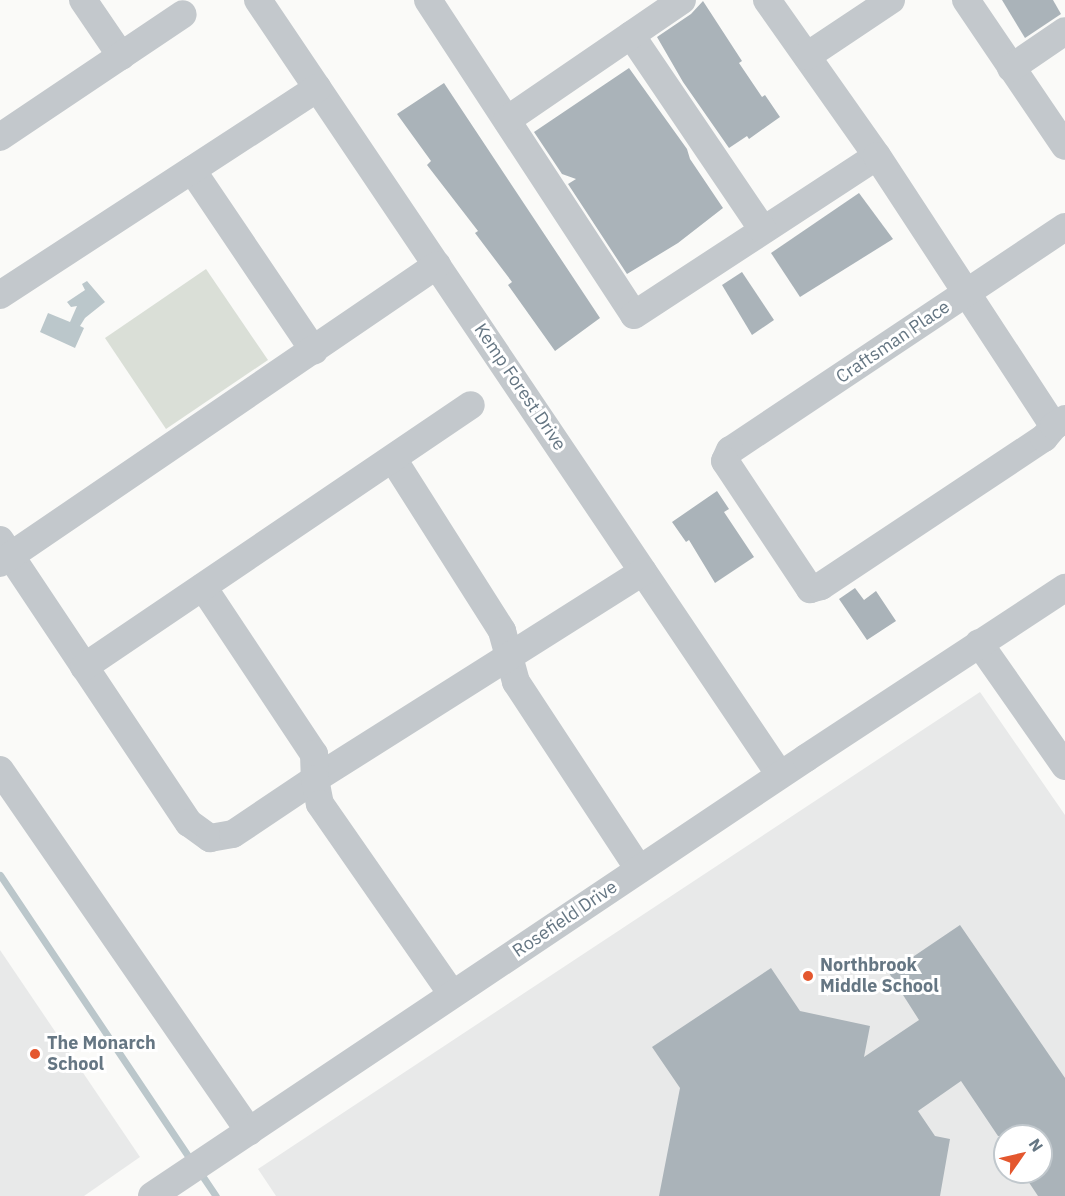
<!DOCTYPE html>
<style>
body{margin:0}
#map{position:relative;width:1065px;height:1196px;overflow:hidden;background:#fafaf8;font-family:"IBM Plex Sans",sans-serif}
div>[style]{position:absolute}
.built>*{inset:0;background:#e8e9e9}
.green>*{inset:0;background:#dadfd7}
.water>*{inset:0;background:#bbc7cb}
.stream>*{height:7px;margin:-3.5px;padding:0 3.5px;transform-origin:3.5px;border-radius:3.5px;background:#bbc7cb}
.building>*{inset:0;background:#aab3b9}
.minor>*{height:28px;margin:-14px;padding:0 14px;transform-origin:14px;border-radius:14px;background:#c3c8cc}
.dots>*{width:16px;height:16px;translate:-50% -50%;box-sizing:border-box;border:3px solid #fff;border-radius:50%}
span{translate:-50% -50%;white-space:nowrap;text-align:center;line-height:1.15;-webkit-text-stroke:6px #fff;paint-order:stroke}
.street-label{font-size:18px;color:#657683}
.poi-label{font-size:18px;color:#657683;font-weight:700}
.left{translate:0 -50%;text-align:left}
.north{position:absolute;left:993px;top:1124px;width:60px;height:60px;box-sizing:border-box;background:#fff;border:2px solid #c1c8cd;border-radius:50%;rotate:56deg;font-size:16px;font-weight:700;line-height:24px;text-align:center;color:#657683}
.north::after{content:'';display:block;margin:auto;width:21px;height:27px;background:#e4572e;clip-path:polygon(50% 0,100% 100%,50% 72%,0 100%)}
</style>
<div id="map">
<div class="built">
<i style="clip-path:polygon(evenodd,980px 692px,1065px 815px,1065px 1196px,276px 1196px,258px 1169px,980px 692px,1005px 1136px,1041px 1136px,1041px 1172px,1005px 1172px,1005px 1136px)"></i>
<i style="clip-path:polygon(0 950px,140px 1157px,84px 1196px,0 1196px)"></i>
</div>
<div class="green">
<i style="clip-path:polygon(206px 269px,268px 360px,166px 429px,105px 338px)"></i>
</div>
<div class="water">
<i style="clip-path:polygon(87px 281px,105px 302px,85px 318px,80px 326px,84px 328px,75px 348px,40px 332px,48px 313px,70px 322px,77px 306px,71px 307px,67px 302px,85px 290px,82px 284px)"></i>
</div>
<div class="stream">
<i style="left:0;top:875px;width:345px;rotate:56.2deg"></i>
<i style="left:199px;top:1171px;width:30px;rotate:56deg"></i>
</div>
<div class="building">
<i style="clip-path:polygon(1002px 0,1053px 0,1061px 14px,1025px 38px)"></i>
<i style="clip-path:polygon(703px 1px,742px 61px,739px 63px,762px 97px,765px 95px,780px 117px,749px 139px,747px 136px,729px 148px,683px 82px,657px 37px,691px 14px)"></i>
<i style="clip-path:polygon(629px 68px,687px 149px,690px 159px,723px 208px,678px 243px,627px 274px,568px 184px,576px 179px,562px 174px,534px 132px)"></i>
<i style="clip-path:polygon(444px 83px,600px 318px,555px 351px,508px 285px,512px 282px,475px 233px,478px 231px,427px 165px,431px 161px,397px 114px)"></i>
<i style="clip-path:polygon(859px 193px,893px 239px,800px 297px,771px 253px)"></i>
<i style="clip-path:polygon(742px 272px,774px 320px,752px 335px,722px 285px)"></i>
<i style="clip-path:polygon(717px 491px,729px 509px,724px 512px,754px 557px,715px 583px,689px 540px,686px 542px,672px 522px)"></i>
<i style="clip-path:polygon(855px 588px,864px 600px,876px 591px,896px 621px,867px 640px,839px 599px)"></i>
<i style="clip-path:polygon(960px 925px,1065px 1078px,1065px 1196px,1038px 1196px,1022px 1172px,1041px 1172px,1041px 1136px,998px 1136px,961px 1081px,918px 1111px,935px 1136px,950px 1139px,940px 1196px,659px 1196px,680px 1088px,652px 1047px,771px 968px,800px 1011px,870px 1026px,864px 1057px,919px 1020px,889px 973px)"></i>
</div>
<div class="minor">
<i style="left:83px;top:0;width:68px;rotate:55.8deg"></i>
<i style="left:258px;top:0;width:934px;rotate:56.04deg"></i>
<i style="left:428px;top:0;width:376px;rotate:56.8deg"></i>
<i style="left:634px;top:315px;width:290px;rotate:-33.2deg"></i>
<i style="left:877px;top:156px;width:191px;rotate:-125.2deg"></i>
<i style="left:966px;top:0;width:176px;rotate:55.9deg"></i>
<i style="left:631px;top:35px;width:235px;rotate:55.9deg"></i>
<i style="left:807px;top:56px;width:101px;rotate:-33.7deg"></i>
<i style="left:1011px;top:68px;width:65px;rotate:-34.4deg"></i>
<i style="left:507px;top:120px;width:212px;rotate:-34.4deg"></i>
<i style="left:0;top:137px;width:220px;rotate:-33.9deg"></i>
<i style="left:877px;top:156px;width:323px;rotate:56.8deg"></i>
<i style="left:192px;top:170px;width:218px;rotate:56deg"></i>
<i style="left:1065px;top:227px;width:402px;rotate:146.3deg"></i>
<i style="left:730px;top:450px;width:12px;rotate:114deg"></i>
<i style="left:725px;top:461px;width:154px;rotate:56.4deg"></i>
<i style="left:810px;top:589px;width:11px;rotate:-15deg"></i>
<i style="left:821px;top:586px;width:268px;rotate:-33.6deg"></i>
<i style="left:1044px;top:438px;width:16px;rotate:-50deg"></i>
<i style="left:1054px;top:426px;width:13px;rotate:-32deg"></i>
<i style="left:0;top:295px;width:379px;rotate:-33.1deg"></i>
<i style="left:393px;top:459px;width:204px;rotate:57.6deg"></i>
<i style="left:502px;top:631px;width:53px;rotate:74.6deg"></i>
<i style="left:516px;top:682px;width:224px;rotate:56.7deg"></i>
<i style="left:0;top:540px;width:340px;rotate:56.3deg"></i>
<i style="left:189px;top:823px;width:26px;rotate:36deg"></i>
<i style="left:210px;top:838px;width:23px;rotate:-10deg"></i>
<i style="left:233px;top:834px;width:99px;rotate:-33.9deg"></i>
<i style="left:315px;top:779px;width:388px;rotate:-32.3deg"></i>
<i style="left:0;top:563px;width:529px;rotate:-34.29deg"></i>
<i style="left:203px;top:587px;width:201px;rotate:56.4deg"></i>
<i style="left:314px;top:754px;width:25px;rotate:88deg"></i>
<i style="left:315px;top:779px;width:25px;rotate:79deg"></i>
<i style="left:320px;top:804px;width:231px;rotate:55.2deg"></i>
<i style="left:979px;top:643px;width:150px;rotate:55deg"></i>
<i style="left:84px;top:667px;width:467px;rotate:-34.1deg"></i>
<i style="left:0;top:770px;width:439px;rotate:55.4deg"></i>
<i style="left:152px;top:1196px;width:787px;rotate:-33.81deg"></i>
<i style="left:806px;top:758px;width:310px;rotate:-33.3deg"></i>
</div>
<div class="dots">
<i style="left:808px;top:976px;background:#e4572e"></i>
<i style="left:35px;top:1054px;background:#e4572e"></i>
</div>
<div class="street-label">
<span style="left:893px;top:342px;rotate:-34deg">Craftsman Place</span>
<span style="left:520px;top:387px;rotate:56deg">Kemp Forest Drive</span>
<span style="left:565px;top:919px;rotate:-34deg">Rosefield Drive</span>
</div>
<div class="poi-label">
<span class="left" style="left:820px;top:976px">Northbrook<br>Middle School</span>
<span class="left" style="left:47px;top:1054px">The Monarch<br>School</span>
</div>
<div class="north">N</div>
</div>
